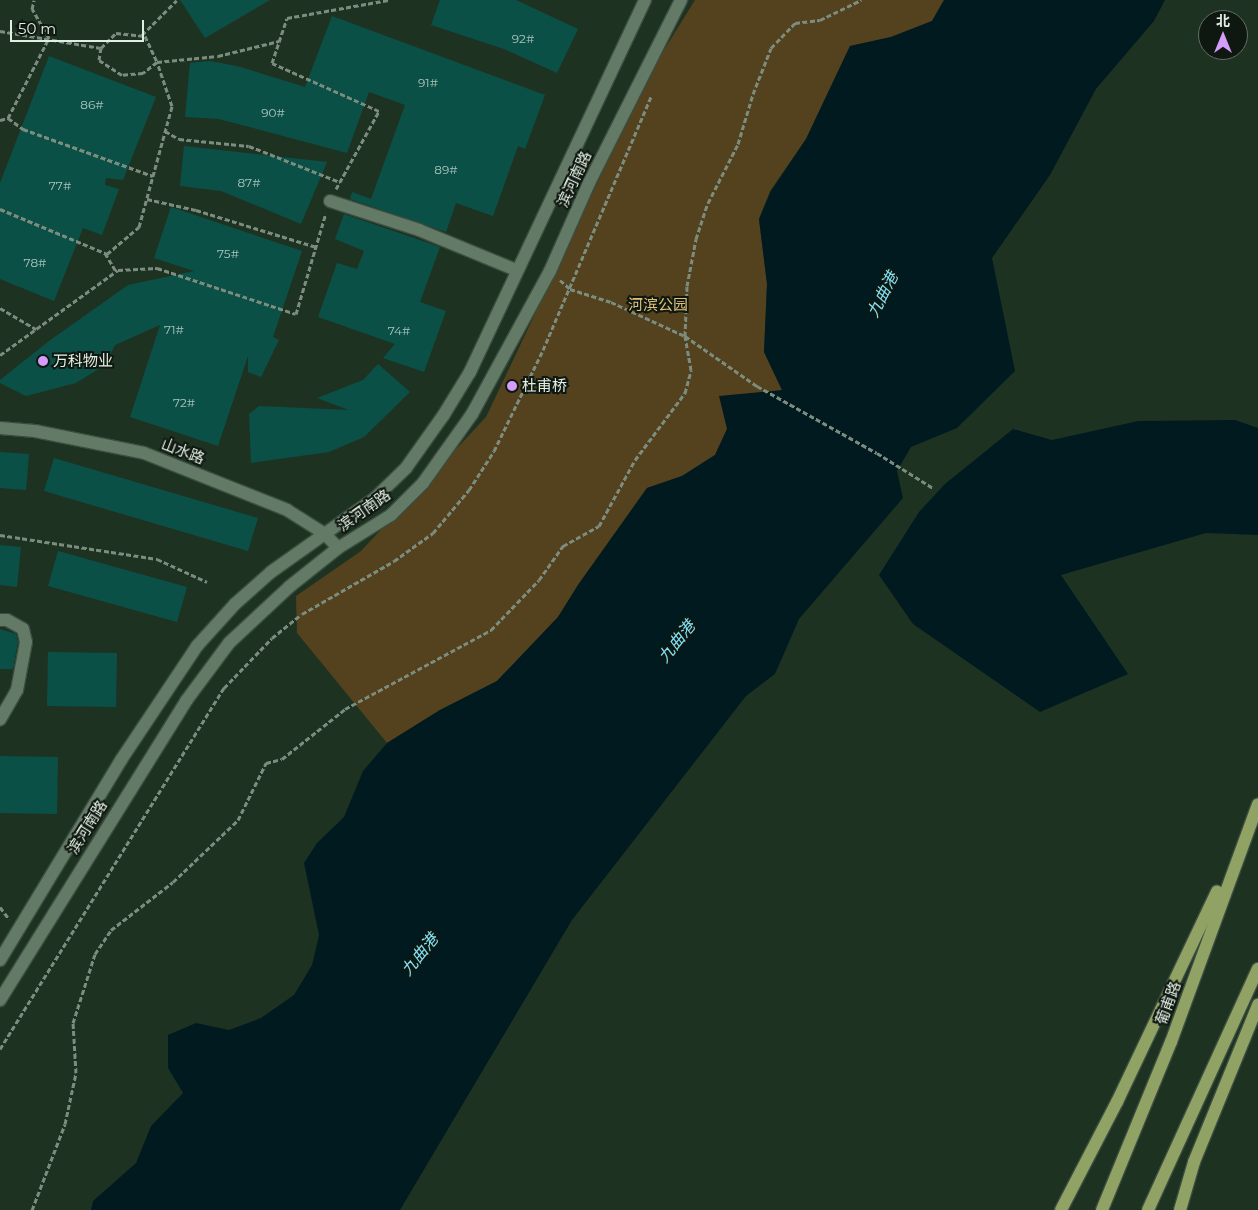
<!DOCTYPE html>
<meta charset="utf-8">
<style>
body{margin:0}
#map{position:relative;width:1258px;height:1210px;overflow:hidden;background:#1e3222;font-family:Montserrat,"Noto Sans SC",sans-serif}
div>[style]{position:absolute}
.green>*{inset:0;background:#53421d}
.water>*{inset:0;background:#001a20}
.building>*{inset:0;background:#0b5047}
.path>*{height:3px;margin-top:-1.5px;transform-origin:0;background:repeating-linear-gradient(90deg,#7c8c7f 0 5px,transparent 0 7.5px)}
.roads{filter:drop-shadow(1px 0 #3b4d3f) drop-shadow(-1px 0 #3b4d3f) drop-shadow(0 1px #3b4d3f) drop-shadow(0 -1px #3b4d3f)}
.minor>*{height:12px;margin:-6px;padding:0 6px;transform-origin:6px;border-radius:6px;background:#637a66}
.major>*{height:12px;margin:-6px;padding:0 6px;transform-origin:6px;border-radius:6px;background:#90a264}
.dots>*{width:14px;height:14px;translate:-50% -50%;box-sizing:border-box;border:2px solid #0f1810;border-radius:50%}
span{translate:-50% -50%;white-space:nowrap;text-align:center;line-height:1.15;-webkit-text-stroke:4px #0f1810;paint-order:stroke}
.number-label{font-size:12px;color:#acc6bc}
.number-label span{-webkit-text-stroke-width:0}
.street-label{font-size:15px;color:#e1eee3}
.park-label{font-size:15px;color:#e2c17b}
.poi-label{font-size:15px;color:#e1eee3}
.left{translate:0 -50%;text-align:left}
.water-label{font-size:16px;color:#82e2f8;font-style:italic}
.north{position:absolute;left:1198px;top:10px;width:50px;height:50px;box-sizing:border-box;background:#0f1810;border:1px solid #636e64;border-radius:50%;rotate:0deg;font-size:14px;font-weight:700;line-height:20px;text-align:center;color:#e1eee3}
.north::after{content:'';display:block;margin:auto;width:18px;height:22px;background:#d49cfb;clip-path:polygon(50% 0,100% 100%,50% 72%,0 100%)}
.scale{position:absolute;left:10px;top:20px;width:134px;height:22px;box-sizing:border-box;border:2px solid #e1eee3;border-top:0;padding-left:6px;font-size:15px;line-height:18px;white-space:nowrap;color:#e1eee3;-webkit-text-stroke:4px #0f1810;paint-order:stroke}
</style>
<div id="map">
<div class="green">
<i style="clip-path:polygon(695px 0,944px 0,932px 21px,891px 37px,850px 46px,806px 139px,770px 191px,759px 219px,767px 284px,764px 352px,782px 390px,727px 429px,715px 455px,682px 476px,647px 488px,578px 585px,558px 617px,497px 681px,440px 710px,387px 743px,297px 633px,296px 596px,361px 551px,486px 417px,649px 74px)"></i>
</div>
<div class="water">
<i style="clip-path:polygon(944px 0,1165px 0,1154px 21px,1096px 89px,1050px 175px,992px 258px,1015px 371px,957px 428px,911px 447px,897px 471px,903px 498px,799px 619px,775px 674px,746px 696px,572px 920px,400px 1210px,91px 1210px,93px 1201px,136px 1163px,151px 1126px,183px 1093px,168px 1068px,168px 1035px,196px 1023px,229px 1030px,261px 1018px,294px 995px,312px 965px,319px 935px,304px 863px,317px 843px,344px 817px,363px 771px,387px 743px,440px 710px,497px 681px,558px 617px,578px 585px,647px 488px,682px 476px,715px 455px,727px 429px,719px 396px,782px 390px,764px 352px,767px 284px,759px 219px,771px 191px,806px 139px,850px 46px,891px 37px,932px 21px)"></i>
<i style="clip-path:polygon(1235px 420px,1258px 428px,1258px 535px,1206px 533px,1061px 575px,1128px 674px,1040px 712px,913px 624px,879px 575px,919px 512px,945px 484px,1013px 429px,1052px 440px,1138px 421px)"></i>
</div>
<div class="building">
<i style="clip-path:polygon(180px 0,270px 0,205px 38px)"></i>
<i style="clip-path:polygon(440px 0,516px 0,578px 29px,557px 73px,504px 49px,431px 25px)"></i>
<i style="clip-path:polygon(332px 16px,545px 95px,525px 149px,518px 146px,493px 216px,456px 203px,446px 232px,350px 199px,352px 192px,371px 199px,405px 105px,369px 92px,347px 153px,219px 119px,185px 117px,190px 63px,210px 61px,237px 66px,305px 87px)"></i>
<i style="clip-path:polygon(49px 56px,156px 97px,123px 180px,106px 178px,105px 185px,119px 189px,102px 235px,83px 228px,54px 301px,0 279px,0 183px)"></i>
<i style="clip-path:polygon(184px 146px,327px 162px,301px 224px,221px 191px,180px 186px)"></i>
<i style="clip-path:polygon(171px 207px,302px 251px,273px 337px,279px 340px,261px 377px,248px 372px,248px 356px,218px 446px,130px 417px,160px 325px,115px 345px,105px 365px,76px 383px,26px 396px,0 383px,0 380px,49px 341px,128px 285px,194px 271px,154px 258px)"></i>
<i style="clip-path:polygon(344px 214px,440px 247px,420px 302px,446px 311px,424px 372px,383px 358px,395px 344px,318px 317px,337px 263px,357px 269px,364px 251px,335px 239px)"></i>
<i style="clip-path:polygon(378px 364px,410px 392px,364px 437px,329px 452px,251px 463px,249px 414px,259px 406px,349px 410px,317px 398px,363px 380px)"></i>
<i style="clip-path:polygon(0 452px,29px 454px,26px 490px,0 488px)"></i>
<i style="clip-path:polygon(54px 458px,258px 518px,248px 551px,44px 491px)"></i>
<i style="clip-path:polygon(0 545px,21px 547px,17px 587px,0 585px)"></i>
<i style="clip-path:polygon(58px 551px,187px 587px,177px 622px,48px 586px)"></i>
<i style="clip-path:polygon(0 629px,16px 634px,18px 642px,13px 669px,0 669px)"></i>
<i style="clip-path:polygon(48px 652px,117px 653px,116px 707px,47px 706px)"></i>
<i style="clip-path:polygon(0 756px,58px 757px,57px 814px,0 813px)"></i>
</div>
<div class="path">
<i style="left:0;top:31px;width:102px;rotate:9.6deg"></i>
<i style="left:116px;top:33px;width:29px;rotate:6deg"></i>
<i style="left:145px;top:36px;width:29px;rotate:65deg"></i>
<i style="left:157px;top:62px;width:18px;rotate:142deg"></i>
<i style="left:143px;top:73px;width:21px;rotate:175deg"></i>
<i style="left:122px;top:75px;width:27px;rotate:-147deg"></i>
<i style="left:99px;top:60px;width:12px;rotate:-81deg"></i>
<i style="left:101px;top:48px;width:21px;rotate:-45deg"></i>
<i style="left:142px;top:35px;width:49px;rotate:-45deg"></i>
<i style="left:8px;top:118px;width:19px;rotate:36deg"></i>
<i style="left:23px;top:129px;width:138px;rotate:19.9deg"></i>
<i style="left:0;top:120px;width:8px;rotate:-14deg"></i>
<i style="left:8px;top:118px;width:90px;rotate:-62.9deg"></i>
<i style="left:49px;top:38px;width:34px;rotate:-120deg"></i>
<i style="left:32px;top:9px;width:9px;rotate:-77deg"></i>
<i style="left:165px;top:131px;width:16px;rotate:30deg"></i>
<i style="left:179px;top:139px;width:70px;rotate:5.7deg"></i>
<i style="left:249px;top:146px;width:98px;rotate:21.6deg"></i>
<i style="left:336px;top:189px;width:89px;rotate:-61.1deg"></i>
<i style="left:379px;top:111px;width:117px;rotate:-155.8deg"></i>
<i style="left:272px;top:63px;width:47px;rotate:-71.6deg"></i>
<i style="left:287px;top:18px;width:103px;rotate:-10.1deg"></i>
<i style="left:147px;top:199px;width:50px;rotate:12.7deg"></i>
<i style="left:196px;top:210px;width:126px;rotate:17.1deg"></i>
<i style="left:0;top:209px;width:116px;rotate:22.8deg"></i>
<i style="left:107px;top:254px;width:42px;rotate:-40.2deg"></i>
<i style="left:139px;top:227px;width:125px;rotate:-74.7deg"></i>
<i style="left:172px;top:106px;width:46px;rotate:-108.8deg"></i>
<i style="left:157px;top:62px;width:61px;rotate:-5.6deg"></i>
<i style="left:218px;top:56px;width:63px;rotate:-13.8deg"></i>
<i style="left:105px;top:253px;width:21px;rotate:59deg"></i>
<i style="left:560px;top:280px;width:13px;rotate:42deg"></i>
<i style="left:570px;top:289px;width:43px;rotate:17.6deg"></i>
<i style="left:611px;top:302px;width:81px;rotate:24.7deg"></i>
<i style="left:685px;top:336px;width:88px;rotate:34.8deg"></i>
<i style="left:757px;top:386px;width:137px;rotate:29.2deg"></i>
<i style="left:877px;top:453px;width:66px;rotate:32deg"></i>
<i style="left:0;top:308px;width:42px;rotate:30.3deg"></i>
<i style="left:0;top:355px;width:145px;rotate:-35.8deg"></i>
<i style="left:118px;top:270px;width:39px;rotate:-3deg"></i>
<i style="left:157px;top:268px;width:146px;rotate:18.3deg"></i>
<i style="left:296px;top:314px;width:105px;rotate:-73.5deg"></i>
<i style="left:0;top:535px;width:159px;rotate:8.7deg"></i>
<i style="left:157px;top:559px;width:55px;rotate:24.7deg"></i>
<i style="left:0;top:907px;width:15px;rotate:53deg"></i>
<i style="left:0;top:1049px;width:425px;rotate:-58.2deg"></i>
<i style="left:224px;top:688px;width:69px;rotate:-46.2deg"></i>
<i style="left:272px;top:638px;width:38px;rotate:-39deg"></i>
<i style="left:302px;top:614px;width:106px;rotate:-29.9deg"></i>
<i style="left:394px;top:561px;width:48px;rotate:-35.7deg"></i>
<i style="left:433px;top:533px;width:56px;rotate:-50.1deg"></i>
<i style="left:469px;top:490px;width:46px;rotate:-57.3deg"></i>
<i style="left:494px;top:451px;width:112px;rotate:-64.1deg"></i>
<i style="left:543px;top:350px;width:277px;rotate:-66.9deg"></i>
<i style="left:32px;top:1210px;width:92px;rotate:-69deg"></i>
<i style="left:65px;top:1124px;width:52px;rotate:-77.8deg"></i>
<i style="left:76px;top:1073px;width:50px;rotate:-93.4deg"></i>
<i style="left:73px;top:1023px;width:72px;rotate:-72.3deg"></i>
<i style="left:95px;top:954px;width:29px;rotate:-56deg"></i>
<i style="left:111px;top:930px;width:78px;rotate:-37.7deg"></i>
<i style="left:173px;top:882px;width:90px;rotate:-43.6deg"></i>
<i style="left:238px;top:820px;width:64px;rotate:-63.8deg"></i>
<i style="left:266px;top:763px;width:16px;rotate:-14deg"></i>
<i style="left:282px;top:759px;width:80px;rotate:-38.4deg"></i>
<i style="left:345px;top:709px;width:166px;rotate:-28.4deg"></i>
<i style="left:491px;top:630px;width:69px;rotate:-46.2deg"></i>
<i style="left:539px;top:580px;width:42px;rotate:-54.8deg"></i>
<i style="left:563px;top:546px;width:41px;rotate:-29.1deg"></i>
<i style="left:599px;top:526px;width:75px;rotate:-61.4deg"></i>
<i style="left:635px;top:460px;width:84px;rotate:-53.3deg"></i>
<i style="left:685px;top:393px;width:24px;rotate:-75deg"></i>
<i style="left:691px;top:370px;width:35px;rotate:-100deg"></i>
<i style="left:685px;top:336px;width:50px;rotate:-87.7deg"></i>
<i style="left:687px;top:286px;width:48px;rotate:-79.2deg"></i>
<i style="left:696px;top:239px;width:38px;rotate:-72deg"></i>
<i style="left:708px;top:203px;width:66px;rotate:-63deg"></i>
<i style="left:738px;top:144px;width:52px;rotate:-73.3deg"></i>
<i style="left:753px;top:94px;width:49px;rotate:-68.6deg"></i>
<i style="left:771px;top:48px;width:35px;rotate:-46deg"></i>
<i style="left:795px;top:23px;width:25px;rotate:-7deg"></i>
<i style="left:820px;top:20px;width:46px;rotate:-26deg"></i>
</div>
<div class="roads">
<div class="minor">
<i style="left:330px;top:201px;width:94px;rotate:18deg"></i>
<i style="left:419px;top:230px;width:105px;rotate:22.4deg"></i>
<i style="left:0;top:428px;width:35px;rotate:5deg"></i>
<i style="left:35px;top:431px;width:111px;rotate:11.4deg"></i>
<i style="left:144px;top:453px;width:154px;rotate:21.7deg"></i>
<i style="left:287px;top:510px;width:45px;rotate:32.3deg"></i>
<i style="left:325px;top:534px;width:19px;rotate:47deg"></i>
<i style="left:0;top:620px;width:7px"></i>
<i style="left:7px;top:620px;width:18px;rotate:29deg"></i>
<i style="left:23px;top:629px;width:13px;rotate:77deg"></i>
<i style="left:26px;top:642px;width:49px;rotate:100.6deg"></i>
<i style="left:17px;top:690px;width:34px;rotate:120deg"></i>
<i style="left:0;top:960px;width:234px;rotate:-58.8deg"></i>
<i style="left:121px;top:760px;width:137px;rotate:-56.3deg"></i>
<i style="left:197px;top:646px;width:57px;rotate:-47.9deg"></i>
<i style="left:235px;top:604px;width:48px;rotate:-41.6deg"></i>
<i style="left:271px;top:572px;width:128px;rotate:-35.4deg"></i>
<i style="left:375px;top:498px;width:43px;rotate:-44.1deg"></i>
<i style="left:406px;top:468px;width:64px;rotate:-54.6deg"></i>
<i style="left:443px;top:416px;width:52px;rotate:-58.5deg"></i>
<i style="left:470px;top:372px;width:411px;rotate:-64.8deg"></i>
<i style="left:0;top:1000px;width:352px;rotate:-58.1deg"></i>
<i style="left:186px;top:701px;width:72px;rotate:-53.4deg"></i>
<i style="left:229px;top:643px;width:82px;rotate:-43deg"></i>
<i style="left:289px;top:587px;width:63px;rotate:-38.5deg"></i>
<i style="left:338px;top:548px;width:62px;rotate:-31.9deg"></i>
<i style="left:391px;top:515px;width:45px;rotate:-45deg"></i>
<i style="left:423px;top:483px;width:85px;rotate:-54.6deg"></i>
<i style="left:472px;top:414px;width:163px;rotate:-61.4deg"></i>
<i style="left:550px;top:271px;width:96px;rotate:-66.1deg"></i>
<i style="left:589px;top:183px;width:205px;rotate:-63.3deg"></i>
</div>
<div class="major">
<i style="left:1061px;top:1210px;width:122px;rotate:-62.6deg"></i>
<i style="left:1117px;top:1102px;width:233px;rotate:-64.6deg"></i>
<i style="left:1102px;top:1210px;width:182px;rotate:-67.7deg"></i>
<i style="left:1171px;top:1042px;width:253px;rotate:-69.9deg"></i>
<i style="left:1148px;top:1210px;width:265px;rotate:-65.5deg"></i>
<i style="left:1180px;top:1210px;width:50px;rotate:-73.7deg"></i>
<i style="left:1194px;top:1162px;width:170px;rotate:-67.8deg"></i>
</div>
</div>
<div class="dots">
<i style="left:43px;top:361px;background:#d49cfb"></i>
<i style="left:512px;top:386px;background:#d49cfb"></i>
</div>
<div class="number-label">
<span style="left:523px;top:39px">92#</span>
<span style="left:428px;top:83px">91#</span>
<span style="left:92px;top:105px">86#</span>
<span style="left:273px;top:113px">90#</span>
<span style="left:446px;top:170px">89#</span>
<span style="left:249px;top:183px">87#</span>
<span style="left:60px;top:186px">77#</span>
<span style="left:228px;top:254px">75#</span>
<span style="left:35px;top:263px">78#</span>
<span style="left:174px;top:330px">71#</span>
<span style="left:399px;top:331px">74#</span>
<span style="left:184px;top:403px">72#</span>
</div>
<div class="street-label">
<span style="left:574px;top:179px;rotate:-65deg">滨河南路</span>
<span style="left:183px;top:451px;rotate:21deg">山水路</span>
<span style="left:364px;top:510px;rotate:-35deg">滨河南路</span>
<span style="left:87px;top:827px;rotate:-58deg">滨河南路</span>
<span style="left:1168px;top:1003px;rotate:-70deg">葡甫路</span>
</div>
<div class="park-label">
<span style="left:658px;top:305px">河滨公园</span>
</div>
<div class="poi-label">
<span class="left" style="left:53px;top:361px">万科物业</span>
<span class="left" style="left:522px;top:386px">杜甫桥</span>
</div>
<div class="water-label">
<span style="left:883px;top:295px;rotate:-63deg">九曲港</span>
<span style="left:677px;top:642px;rotate:-51deg">九曲港</span>
<span style="left:420px;top:955px;rotate:-51deg">九曲港</span>
</div>
<div class="north">北</div>
<div class="scale">50 m</div>
</div>
